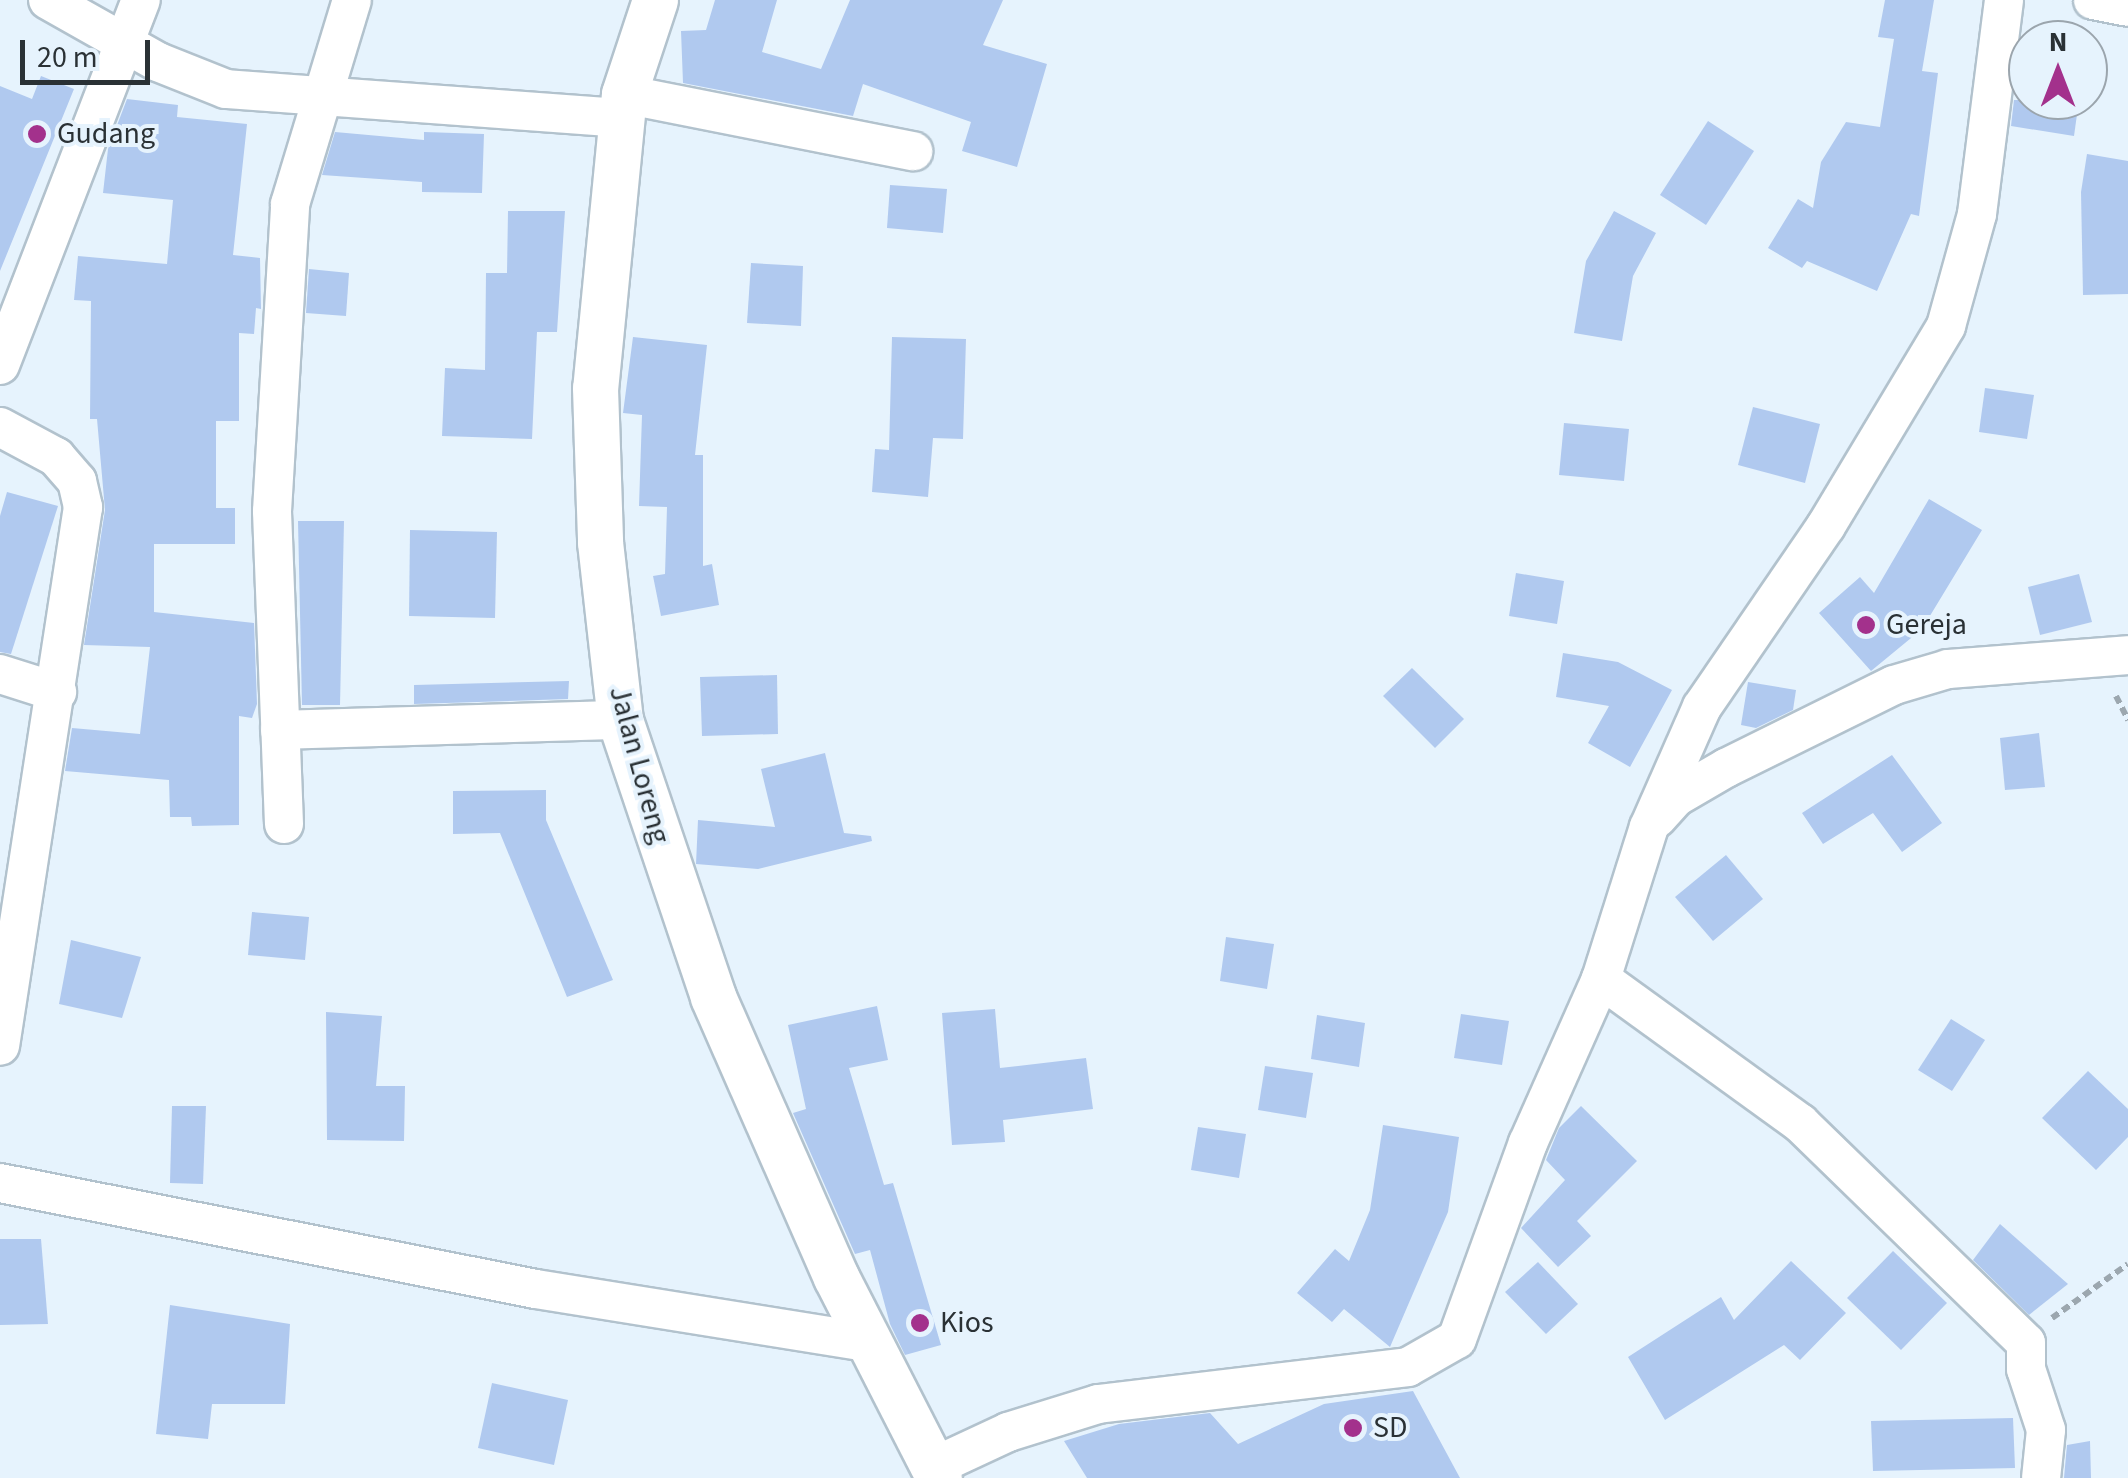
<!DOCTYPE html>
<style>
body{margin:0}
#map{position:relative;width:2128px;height:1478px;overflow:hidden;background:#e6f3fd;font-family:"Source Sans 3",sans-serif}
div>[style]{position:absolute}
.building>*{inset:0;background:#b0c9ef}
.path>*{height:6px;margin-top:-3px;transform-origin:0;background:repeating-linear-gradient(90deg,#9ca7af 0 8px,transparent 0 13px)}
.roads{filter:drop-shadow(2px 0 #b2c2cd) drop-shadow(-2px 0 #b2c2cd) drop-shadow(0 2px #b2c2cd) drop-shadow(0 -2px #b2c2cd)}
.minor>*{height:38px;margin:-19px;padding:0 19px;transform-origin:19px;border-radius:19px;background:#fff}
.tertiary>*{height:45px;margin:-22.5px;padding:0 22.5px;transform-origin:22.5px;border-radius:22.5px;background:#fff}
.dots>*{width:28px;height:28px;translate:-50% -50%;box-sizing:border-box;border:5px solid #e6f3fd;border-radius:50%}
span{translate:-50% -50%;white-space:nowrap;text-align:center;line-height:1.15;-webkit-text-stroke:8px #e6f3fd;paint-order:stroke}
.poi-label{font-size:30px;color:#2a3135}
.left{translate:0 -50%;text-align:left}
.street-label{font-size:30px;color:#2a3135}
.north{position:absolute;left:2008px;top:20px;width:100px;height:100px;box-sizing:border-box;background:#e6f3fd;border:2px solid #9ba5ad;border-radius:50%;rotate:0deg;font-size:28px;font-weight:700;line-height:40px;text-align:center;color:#2a3135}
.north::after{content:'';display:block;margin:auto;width:35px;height:45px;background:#a3318c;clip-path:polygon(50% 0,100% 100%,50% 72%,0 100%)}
.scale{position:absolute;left:20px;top:40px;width:130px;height:45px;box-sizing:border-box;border:5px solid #2a3135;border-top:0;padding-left:12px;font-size:30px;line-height:35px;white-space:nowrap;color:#2a3135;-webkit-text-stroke:8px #e6f3fd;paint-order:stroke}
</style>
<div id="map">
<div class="building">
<i style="clip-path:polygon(715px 0,777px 0,762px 52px,821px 69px,850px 0,1003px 0,983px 45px,1047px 64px,1017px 167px,962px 151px,971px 122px,863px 84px,853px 116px,683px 83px,681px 31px,706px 30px)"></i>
<i style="clip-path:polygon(1885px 0,1934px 0,1922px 71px,1938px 73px,1919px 216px,1911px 214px,1877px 291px,1807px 261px,1802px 268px,1768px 248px,1798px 199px,1813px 208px,1821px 162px,1846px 122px,1880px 127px,1894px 39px,1878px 37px)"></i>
<i style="clip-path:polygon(41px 76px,74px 89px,0 271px,0 86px,32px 99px)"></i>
<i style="clip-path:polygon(127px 99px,178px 105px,177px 117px,247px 124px,233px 255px,260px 258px,261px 309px,256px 308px,254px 334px,239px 333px,239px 421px,216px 421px,216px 508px,235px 508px,235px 544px,154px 544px,154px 612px,254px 623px,257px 704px,252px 718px,239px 716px,239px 825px,192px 826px,191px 817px,170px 817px,169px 780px,65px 771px,72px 728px,140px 734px,150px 647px,84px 645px,105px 510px,97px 419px,90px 419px,91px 301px,74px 300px,78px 256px,167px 264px,173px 200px,103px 193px,108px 149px)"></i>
<i style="clip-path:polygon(2014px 100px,2079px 100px,2074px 136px,2011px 126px)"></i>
<i style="clip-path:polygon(1708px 121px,1754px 151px,1706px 225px,1660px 195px)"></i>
<i style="clip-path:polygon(335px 132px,424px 140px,424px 132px,484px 134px,482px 193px,422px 192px,422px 182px,322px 175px)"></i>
<i style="clip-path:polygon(2087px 154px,2128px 161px,2128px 294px,2083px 295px,2081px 192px)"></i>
<i style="clip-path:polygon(890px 185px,947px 189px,943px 233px,887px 228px)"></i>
<i style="clip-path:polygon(508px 211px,565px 211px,557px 332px,537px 332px,532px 439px,442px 436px,445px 368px,485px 370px,486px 273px,507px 273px)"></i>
<i style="clip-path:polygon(1614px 211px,1656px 233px,1633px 276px,1622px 341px,1574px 333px,1586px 261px)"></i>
<i style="clip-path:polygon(751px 263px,803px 266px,801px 326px,747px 323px)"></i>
<i style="clip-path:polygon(309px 269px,349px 273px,346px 316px,306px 313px)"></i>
<i style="clip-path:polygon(633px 337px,707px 345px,695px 455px,703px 455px,703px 566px,712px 564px,719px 605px,661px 616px,653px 576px,665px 574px,667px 507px,639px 506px,642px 415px,623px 413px)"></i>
<i style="clip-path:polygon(892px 337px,966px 339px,963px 439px,933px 438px,928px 497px,872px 492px,875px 449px,889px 450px)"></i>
<i style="clip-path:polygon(1985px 388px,2034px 395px,2027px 439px,1979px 432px)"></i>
<i style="clip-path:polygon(1753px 407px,1820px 424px,1805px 483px,1738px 465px)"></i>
<i style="clip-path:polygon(1564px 423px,1629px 429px,1624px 481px,1559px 475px)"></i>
<i style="clip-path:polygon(7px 492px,58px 506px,11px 654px,0 652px,0 516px)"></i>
<i style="clip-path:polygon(1929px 499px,1982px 530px,1922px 629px,1871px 671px,1819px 613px,1860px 577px,1874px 593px)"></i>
<i style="clip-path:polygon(298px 521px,344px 521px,340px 705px,302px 705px)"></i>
<i style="clip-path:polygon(410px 530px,497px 532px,495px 618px,409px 616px)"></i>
<i style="clip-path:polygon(1516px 573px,1564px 581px,1557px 624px,1509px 616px)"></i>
<i style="clip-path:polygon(2079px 574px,2092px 622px,2040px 635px,2028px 587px)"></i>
<i style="clip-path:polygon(1563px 653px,1618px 662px,1672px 690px,1630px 767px,1588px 743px,1609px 706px,1556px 697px)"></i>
<i style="clip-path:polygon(1412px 668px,1464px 719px,1435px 748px,1383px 696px)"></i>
<i style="clip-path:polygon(777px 675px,778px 734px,702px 736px,700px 677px)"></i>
<i style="clip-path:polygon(569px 681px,568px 699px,414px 704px,414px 685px)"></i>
<i style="clip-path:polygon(1748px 682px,1796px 690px,1793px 710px,1756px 728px,1741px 725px)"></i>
<i style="clip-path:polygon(2039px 733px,2045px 787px,2005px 790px,2000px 738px)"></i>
<i style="clip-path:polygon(825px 753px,844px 833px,871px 836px,872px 841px,758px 869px,696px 864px,698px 820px,775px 827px,761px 769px)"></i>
<i style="clip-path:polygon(1892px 755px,1942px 823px,1902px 852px,1873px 813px,1823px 844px,1802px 813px)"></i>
<i style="clip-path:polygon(546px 790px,546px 820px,613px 980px,567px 997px,500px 833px,453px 834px,453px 791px)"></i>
<i style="clip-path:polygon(1726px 855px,1763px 899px,1713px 941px,1675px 897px)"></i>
<i style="clip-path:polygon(252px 912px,309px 917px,305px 960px,248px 955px)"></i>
<i style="clip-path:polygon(1226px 937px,1274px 944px,1267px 989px,1220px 981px)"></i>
<i style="clip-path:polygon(71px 940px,141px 957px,122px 1018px,59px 1004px)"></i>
<i style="clip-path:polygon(877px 1006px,888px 1060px,849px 1068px,884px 1185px,893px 1183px,941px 1345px,905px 1355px,890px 1324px,870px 1250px,855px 1254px,793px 1113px,806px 1109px,788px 1025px)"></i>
<i style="clip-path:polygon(995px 1009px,1000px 1068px,1086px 1058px,1093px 1109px,1003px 1120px,1005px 1142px,952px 1145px,942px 1013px)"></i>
<i style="clip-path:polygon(326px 1012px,382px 1016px,376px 1086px,405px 1086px,404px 1141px,327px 1140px)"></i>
<i style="clip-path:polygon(1461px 1014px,1509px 1021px,1502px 1065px,1454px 1058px)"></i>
<i style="clip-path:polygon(1317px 1015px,1365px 1023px,1359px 1067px,1311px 1059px)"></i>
<i style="clip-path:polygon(1951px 1019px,1985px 1040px,1952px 1091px,1918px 1070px)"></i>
<i style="clip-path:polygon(1265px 1066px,1313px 1073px,1306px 1118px,1258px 1110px)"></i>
<i style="clip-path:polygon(2088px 1071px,2128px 1109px,2128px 1137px,2096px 1170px,2042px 1118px)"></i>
<i style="clip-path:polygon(172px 1106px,206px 1106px,203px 1184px,170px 1183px)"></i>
<i style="clip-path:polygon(1581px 1106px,1637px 1161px,1577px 1221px,1591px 1236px,1558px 1267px,1521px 1228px,1565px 1180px,1546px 1160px,1559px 1128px)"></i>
<i style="clip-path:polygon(1383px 1125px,1459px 1137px,1448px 1212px,1390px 1347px,1344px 1309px,1332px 1322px,1297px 1293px,1335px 1249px,1349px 1261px,1370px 1210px)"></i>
<i style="clip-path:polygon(1198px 1127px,1246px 1134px,1239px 1178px,1191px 1170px)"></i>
<i style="clip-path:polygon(2000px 1224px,2068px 1284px,2029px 1315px,1973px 1260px)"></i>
<i style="clip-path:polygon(0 1239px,41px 1239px,48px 1324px,0 1325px)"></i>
<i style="clip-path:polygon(1893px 1251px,1947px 1303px,1901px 1350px,1847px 1298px)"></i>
<i style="clip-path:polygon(1791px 1261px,1846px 1313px,1800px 1360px,1784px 1345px,1665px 1420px,1628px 1357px,1721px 1297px,1734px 1320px)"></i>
<i style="clip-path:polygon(1538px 1262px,1578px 1304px,1546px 1334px,1505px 1292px)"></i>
<i style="clip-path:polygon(170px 1305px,290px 1324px,285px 1404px,212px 1404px,208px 1439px,156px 1434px)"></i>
<i style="clip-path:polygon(492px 1383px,568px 1400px,554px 1465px,478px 1448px)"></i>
<i style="clip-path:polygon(1413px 1391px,1460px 1478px,1087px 1478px,1064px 1441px,1119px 1424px,1210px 1413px,1238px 1444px,1324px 1404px)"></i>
<i style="clip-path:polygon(2013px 1418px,2015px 1468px,1873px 1471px,1871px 1421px)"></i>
<i style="clip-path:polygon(2090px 1441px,2091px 1478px,2064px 1478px,2067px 1445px)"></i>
</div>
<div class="path">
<i style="left:2116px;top:696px;width:27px;rotate:63deg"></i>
<i style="left:2052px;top:1318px;width:93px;rotate:-35.4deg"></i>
</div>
<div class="roads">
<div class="minor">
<i style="left:48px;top:0;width:126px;rotate:29.4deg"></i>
<i style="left:158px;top:62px;width:73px;rotate:21.7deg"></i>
<i style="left:226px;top:89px;width:396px;rotate:4.2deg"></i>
<i style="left:2093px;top:0;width:36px;rotate:11deg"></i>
<i style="left:624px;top:94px;width:295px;rotate:11.2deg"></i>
<i style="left:0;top:365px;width:391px;rotate:-68.9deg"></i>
<i style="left:0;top:427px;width:64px;rotate:28.2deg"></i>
<i style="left:56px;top:457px;width:32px;rotate:49deg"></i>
<i style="left:77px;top:481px;width:27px;rotate:77deg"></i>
<i style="left:83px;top:507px;width:545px;rotate:98.75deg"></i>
<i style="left:0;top:674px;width:60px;rotate:17.5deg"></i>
<i style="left:280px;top:730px;width:340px;rotate:-1.7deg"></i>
<i style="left:1657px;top:818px;width:28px;rotate:-48deg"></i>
<i style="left:1676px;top:797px;width:58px;rotate:-30.1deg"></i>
<i style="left:1726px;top:768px;width:187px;rotate:-26.3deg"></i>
<i style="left:1894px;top:685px;width:56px;rotate:-16.5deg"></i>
<i style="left:1948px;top:669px;width:181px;rotate:-4.4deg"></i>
<i style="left:284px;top:824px;width:313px;rotate:-92.2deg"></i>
<i style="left:272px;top:511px;width:308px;rotate:-86.6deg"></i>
<i style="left:290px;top:204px;width:213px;rotate:-73.1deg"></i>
<i style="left:1601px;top:979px;width:246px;rotate:35.9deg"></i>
<i style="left:1800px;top:1123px;width:315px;rotate:44.2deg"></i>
<i style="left:2026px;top:1343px;width:26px;rotate:90deg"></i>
<i style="left:2026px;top:1369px;width:64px;rotate:71.8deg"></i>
<i style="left:2046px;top:1430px;width:48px;rotate:95.9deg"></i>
<i style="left:0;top:1183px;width:546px;rotate:11.19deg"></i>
<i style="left:536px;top:1289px;width:336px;rotate:9.1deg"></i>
<i style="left:933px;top:1467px;width:83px;rotate:-25deg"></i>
<i style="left:1008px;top:1432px;width:94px;rotate:-17.3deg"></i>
<i style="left:1098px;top:1404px;width:312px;rotate:-6.8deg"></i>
<i style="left:1408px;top:1367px;width:56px;rotate:-29.7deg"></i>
<i style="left:1457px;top:1339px;width:208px;rotate:-70.1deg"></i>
<i style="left:1528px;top:1143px;width:180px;rotate:-66deg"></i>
<i style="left:1601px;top:979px;width:159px;rotate:-72.5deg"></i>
<i style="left:1649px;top:827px;width:131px;rotate:-66.2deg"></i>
<i style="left:1702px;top:707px;width:219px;rotate:-55.6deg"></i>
<i style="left:1826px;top:526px;width:233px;rotate:-59deg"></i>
<i style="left:1946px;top:326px;width:116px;rotate:-74.5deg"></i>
<i style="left:1977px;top:214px;width:216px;rotate:-82.8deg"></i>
</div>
<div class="tertiary">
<i style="left:655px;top:0;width:99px;rotate:108.3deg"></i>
<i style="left:624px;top:94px;width:295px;rotate:95.6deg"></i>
<i style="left:595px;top:388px;width:154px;rotate:88.1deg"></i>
<i style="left:600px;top:542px;width:179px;rotate:83.6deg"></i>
<i style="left:620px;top:720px;width:292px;rotate:71.4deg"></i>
<i style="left:713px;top:997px;width:306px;rotate:66.3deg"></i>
<i style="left:836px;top:1277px;width:226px;rotate:62.9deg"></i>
</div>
</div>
<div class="dots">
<i style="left:37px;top:134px;background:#a3318c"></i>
<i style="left:1866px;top:625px;background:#a3318c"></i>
<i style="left:920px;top:1323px;background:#a3318c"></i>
<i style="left:1353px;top:1428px;background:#a3318c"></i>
</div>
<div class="poi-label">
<span class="left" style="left:57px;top:134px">Gudang</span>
<span class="left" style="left:1886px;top:625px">Gereja</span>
<span class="left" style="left:940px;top:1323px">Kios</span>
<span class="left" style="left:1373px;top:1428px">SD</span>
</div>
<div class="street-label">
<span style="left:639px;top:765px;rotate:75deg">Jalan Loreng</span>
</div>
<div class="north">N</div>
<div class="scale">20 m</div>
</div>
